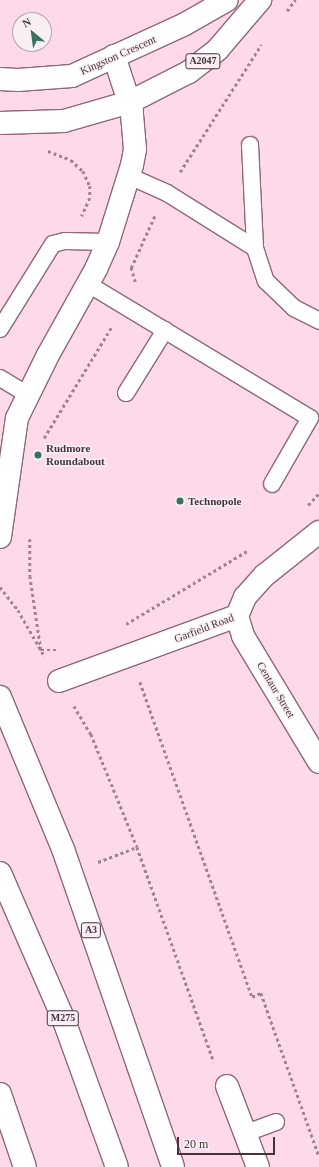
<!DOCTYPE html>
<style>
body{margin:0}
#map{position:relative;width:319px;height:1167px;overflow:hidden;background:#fed9e9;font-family:Georgia,serif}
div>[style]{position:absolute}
.path>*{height:2.5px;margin-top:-1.25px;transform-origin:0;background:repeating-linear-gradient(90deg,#9f8490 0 3px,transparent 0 6px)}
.roads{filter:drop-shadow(1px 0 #8f6779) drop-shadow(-1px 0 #8f6779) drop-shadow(0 1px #8f6779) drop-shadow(0 -1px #8f6779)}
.lane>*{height:16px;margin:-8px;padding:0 8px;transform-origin:8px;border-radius:8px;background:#fff}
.street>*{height:22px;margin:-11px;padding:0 11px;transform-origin:11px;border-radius:11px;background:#fff}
.primary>*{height:22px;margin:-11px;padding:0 11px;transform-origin:11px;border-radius:11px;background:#fff}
.highway>*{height:22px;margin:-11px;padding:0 11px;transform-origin:11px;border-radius:11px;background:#fff}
.dots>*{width:11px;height:11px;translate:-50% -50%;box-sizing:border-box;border:2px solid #f9eff3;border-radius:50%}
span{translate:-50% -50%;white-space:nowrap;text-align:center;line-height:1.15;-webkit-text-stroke:3px #f9eff3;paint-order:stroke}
.shield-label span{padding:1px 3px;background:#f9eff3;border:1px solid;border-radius:3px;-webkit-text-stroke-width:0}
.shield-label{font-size:10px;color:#45333b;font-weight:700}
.street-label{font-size:11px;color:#45333b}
.poi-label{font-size:11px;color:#45333b;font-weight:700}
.left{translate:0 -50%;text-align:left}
.north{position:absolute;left:12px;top:12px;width:40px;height:40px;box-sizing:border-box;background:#f9eff3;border:1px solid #b1a4a9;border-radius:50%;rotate:331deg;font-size:11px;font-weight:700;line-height:16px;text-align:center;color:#45333b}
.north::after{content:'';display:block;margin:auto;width:14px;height:18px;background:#35725f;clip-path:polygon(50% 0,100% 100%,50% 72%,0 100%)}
.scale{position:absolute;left:177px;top:1137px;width:98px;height:18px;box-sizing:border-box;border:2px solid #45333b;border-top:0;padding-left:5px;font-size:12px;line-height:14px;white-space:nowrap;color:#45333b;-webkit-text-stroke:3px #f9eff3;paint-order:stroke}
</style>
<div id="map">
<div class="path">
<i style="left:287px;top:11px;width:14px;rotate:-54deg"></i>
<i style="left:48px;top:151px;width:25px;rotate:21deg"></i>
<i style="left:71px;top:160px;width:16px;rotate:43deg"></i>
<i style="left:83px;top:171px;width:17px;rotate:65deg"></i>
<i style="left:90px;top:186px;width:12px;rotate:90deg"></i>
<i style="left:90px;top:198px;width:20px;rotate:114deg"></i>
<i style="left:180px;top:172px;width:151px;rotate:-57.5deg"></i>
<i style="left:135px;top:282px;width:15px;rotate:-106deg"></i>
<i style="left:131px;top:268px;width:58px;rotate:-65.6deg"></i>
<i style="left:44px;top:438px;width:129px;rotate:-58.7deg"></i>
<i style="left:308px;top:505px;width:16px;rotate:-47deg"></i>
<i style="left:30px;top:539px;width:37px;rotate:90deg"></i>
<i style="left:30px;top:576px;width:75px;rotate:81.5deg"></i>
<i style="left:41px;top:650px;width:18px"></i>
<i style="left:0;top:587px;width:29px;rotate:52deg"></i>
<i style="left:18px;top:610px;width:54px;rotate:60.1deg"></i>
<i style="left:126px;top:624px;width:141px;rotate:-31.1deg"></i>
<i style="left:140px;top:682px;width:334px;rotate:70.4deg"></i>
<i style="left:252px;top:997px;width:10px;rotate:-24deg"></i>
<i style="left:261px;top:993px;width:173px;rotate:70.4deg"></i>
<i style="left:74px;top:706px;width:33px;rotate:59deg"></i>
<i style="left:91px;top:734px;width:122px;rotate:67.8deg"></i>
<i style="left:137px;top:847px;width:228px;rotate:70.3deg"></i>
<i style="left:98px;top:862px;width:42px;rotate:-21deg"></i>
</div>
<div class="roads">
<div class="lane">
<i style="left:250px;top:145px;width:103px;rotate:87.2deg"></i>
<i style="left:129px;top:176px;width:42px;rotate:24.1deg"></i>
<i style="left:167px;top:193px;width:104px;rotate:32deg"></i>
<i style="left:255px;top:248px;width:35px;rotate:72deg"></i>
<i style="left:266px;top:281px;width:39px;rotate:44deg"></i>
<i style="left:294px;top:308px;width:28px;rotate:27deg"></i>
<i style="left:88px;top:284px;width:259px;rotate:31.1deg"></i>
<i style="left:310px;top:418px;width:76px;rotate:119.9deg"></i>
<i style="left:0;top:329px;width:100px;rotate:-58.1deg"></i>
<i style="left:53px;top:244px;width:12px;rotate:-14deg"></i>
<i style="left:65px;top:241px;width:43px;rotate:1.3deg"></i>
<i style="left:0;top:378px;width:33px;rotate:31deg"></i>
<i style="left:126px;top:393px;width:74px;rotate:-58.2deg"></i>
<i style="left:246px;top:1133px;width:32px;rotate:-20deg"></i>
</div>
<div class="street">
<i style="left:0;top:537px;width:120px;rotate:-81.9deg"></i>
<i style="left:17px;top:418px;width:70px;rotate:-63.8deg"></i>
<i style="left:48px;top:355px;width:98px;rotate:-60.8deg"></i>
<i style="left:96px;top:269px;width:30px;rotate:-66deg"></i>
<i style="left:108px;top:242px;width:81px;rotate:-72.7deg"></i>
<i style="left:132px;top:165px;width:16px;rotate:-79deg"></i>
<i style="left:135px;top:149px;width:38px;rotate:-95deg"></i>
<i style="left:132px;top:111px;width:58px;rotate:-108.1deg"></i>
<i style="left:237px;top:616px;width:21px;rotate:73deg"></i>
<i style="left:243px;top:636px;width:147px;rotate:58.9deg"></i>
<i style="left:59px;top:681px;width:189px;rotate:-20.1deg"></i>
<i style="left:237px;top:616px;width:21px;rotate:-67deg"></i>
<i style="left:245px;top:597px;width:30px;rotate:-48deg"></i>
<i style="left:265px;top:575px;width:69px;rotate:-38.5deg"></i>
<i style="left:227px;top:1086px;width:87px;rotate:69.1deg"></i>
</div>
<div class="primary">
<i style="left:0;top:79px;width:18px;rotate:3deg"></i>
<i style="left:18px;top:80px;width:54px;rotate:-4.2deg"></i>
<i style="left:72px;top:76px;width:124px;rotate:-24.7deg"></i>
<i style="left:185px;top:24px;width:48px;rotate:-29.7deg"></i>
<i style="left:0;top:123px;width:64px;rotate:-1.8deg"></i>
<i style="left:64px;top:121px;width:69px;rotate:-16.1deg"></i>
<i style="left:130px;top:102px;width:66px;rotate:-27deg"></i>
<i style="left:189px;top:72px;width:37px;rotate:-38deg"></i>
<i style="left:218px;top:49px;width:65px;rotate:-49.4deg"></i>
<i style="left:0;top:697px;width:165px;rotate:67.5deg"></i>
<i style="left:63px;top:849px;width:336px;rotate:70.9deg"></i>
</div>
<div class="highway">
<i style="left:0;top:873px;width:158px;rotate:66.5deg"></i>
<i style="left:63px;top:1018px;width:158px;rotate:70.1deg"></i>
<i style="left:0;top:1094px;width:77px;rotate:71.1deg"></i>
</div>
</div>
<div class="dots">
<i style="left:38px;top:455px;background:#35725f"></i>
<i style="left:180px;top:501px;background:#35725f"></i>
</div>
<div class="shield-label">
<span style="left:203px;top:61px">A2047</span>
<span style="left:91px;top:930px">A3</span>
<span style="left:63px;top:1018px">M275</span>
</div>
<div class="street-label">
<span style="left:118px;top:55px;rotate:-24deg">Kingston Crescent</span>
<span style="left:204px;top:628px;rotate:-21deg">Garfield Road</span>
<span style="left:276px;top:690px;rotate:59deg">Centaur Street</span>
</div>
<div class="poi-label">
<span class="left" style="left:46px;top:455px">Rudmore<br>Roundabout</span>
<span class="left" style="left:188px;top:501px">Technopole</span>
</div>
<div class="north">N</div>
<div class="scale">20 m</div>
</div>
